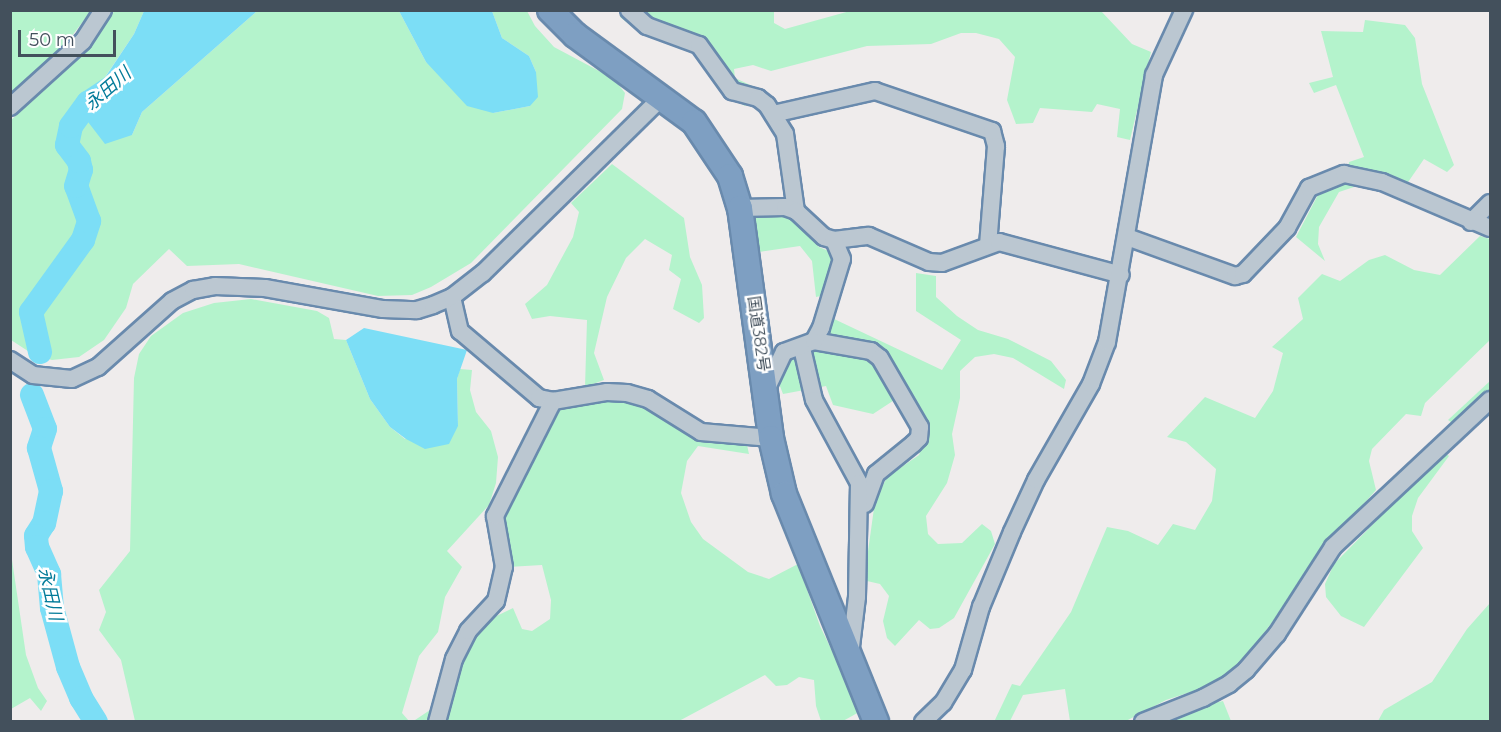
<!DOCTYPE html>
<meta charset="utf-8">
<style>
body{margin:0}
#map{position:relative;width:1501px;height:732px;overflow:hidden;background:#efecec;font-family:Montserrat,"Noto Sans JP",sans-serif}
div>[style]{position:absolute}
.green>*{inset:0;background:#b4f3cc}
.water>*{inset:0;background:#7cdef6}
.river>*{height:24px;margin:-12px;padding:0 12px;transform-origin:12px;border-radius:12px;background:#7cdef6}
.roads{filter:drop-shadow(2px 0 #698aad) drop-shadow(-2px 0 #698aad) drop-shadow(0 2px #698aad) drop-shadow(0 -2px #698aad)}
.minor>*{height:16px;margin:-8px;padding:0 8px;transform-origin:8px;border-radius:8px;background:#bbc7d1}
.highway>*{height:24px;margin:-12px;padding:0 12px;transform-origin:12px;border-radius:12px;background:#7e9fc2}
span{translate:-50% -50%;white-space:nowrap;text-align:center;line-height:1.15;-webkit-text-stroke:5px #fff;paint-order:stroke}
.street-label{font-size:16px;color:#43505c}
.water-label{font-size:18px;color:#037b99;font-style:italic}
.frame{position:absolute;inset:0;border:12px solid #43505c;pointer-events:none}
.scale{position:absolute;left:18px;top:30px;width:98px;height:27px;box-sizing:border-box;border:3px solid #43505c;border-top:0;padding-left:8px;font-size:18px;line-height:21px;white-space:nowrap;color:#43505c;-webkit-text-stroke:4px #fff;paint-order:stroke}
</style>
<div id="map">
<div class="green">
<i style="clip-path:polygon(11px 10px,91px 11px,68px 41px,11px 93px)"></i>
<i style="clip-path:polygon(115px 10px,144px 11px,134px 34px,105px 77px,132px 135px,142px 112px,257px 11px,399px 11px,426px 62px,493px 113px,530px 106px,536px 72px,529px 56px,502px 38px,492px 11px,527px 11px,535px 26px,554px 47px,614px 79px,625px 93px,622px 109px,471px 263px,431px 287px,412px 295px,378px 296px,239px 264px,187px 266px,169px 249px,133px 284px,126px 308px,104px 340px,79px 357px,52px 360px,34px 355px,11px 340px,10px 121px,84px 54px)"></i>
<i style="clip-path:polygon(621px 10px,774px 11px,774px 23px,785px 29px,850px 11px,1101px 11px,1132px 44px,1151px 52px,1130px 140px,1117px 137px,1120px 109px,1097px 104px,1092px 112px,1040px 108px,1033px 123px,1016px 124px,1007px 100px,1015px 57px,999px 39px,976px 33px,961px 33px,931px 44px,867px 46px,771px 71px,753px 65px,734px 69px,735px 78px,761px 90px,745px 106px,722px 93px,700px 55px,635px 29px,620px 17px)"></i>
<i style="clip-path:polygon(1365px 20px,1405px 25px,1415px 38px,1422px 84px,1454px 165px,1447px 172px,1424px 159px,1404px 188px,1348px 170px,1349px 162px,1364px 157px,1336px 85px,1314px 93px,1309px 83px,1333px 77px,1321px 31px,1363px 32px)"></i>
<i style="clip-path:polygon(612px 164px,684px 218px,690px 257px,702px 285px,704px 318px,699px 323px,673px 309px,681px 279px,669px 270px,672px 255px,645px 239px,626px 258px,607px 297px,594px 353px,604px 380px,585px 387px,587px 320px,550px 316px,532px 319px,525px 304px,547px 285px,573px 237px,579px 212px,571px 203px)"></i>
<i style="clip-path:polygon(1349px 180px,1354px 187px,1339px 192px,1319px 227px,1318px 244px,1325px 261px,1296px 237px,1320px 191px)"></i>
<i style="clip-path:polygon(777px 213px,793px 219px,819px 247px,831px 252px,836px 265px,825px 295px,816px 297px,812px 261px,800px 246px,759px 252px,752px 214px)"></i>
<i style="clip-path:polygon(1480px 236px,1490px 239px,1490px 340px,1425px 403px,1421px 416px,1406px 414px,1372px 449px,1369px 461px,1376px 490px,1331px 541px,1238px 669px,1215px 684px,1166px 700px,1126px 721px,1070px 721px,1065px 689px,1023px 695px,1010px 721px,994px 722px,1012px 684px,1020px 686px,1071px 612px,1107px 527px,1128px 531px,1158px 545px,1173px 524px,1195px 530px,1212px 501px,1216px 469px,1186px 442px,1167px 437px,1205px 397px,1255px 418px,1273px 391px,1283px 353px,1272px 347px,1303px 319px,1298px 298px,1322px 274px,1340px 281px,1369px 260px,1385px 255px,1414px 270px,1440px 275px)"></i>
<i style="clip-path:polygon(916px 273px,936px 276px,936px 297px,957px 316px,978px 330px,1008px 339px,1051px 361px,1066px 380px,1064px 389px,1013px 358px,994px 354px,975px 357px,960px 371px,960px 398px,952px 434px,955px 455px,947px 483px,926px 516px,928px 534px,938px 544px,962px 543px,982px 524px,991px 531px,995px 544px,954px 618px,939px 628px,930px 629px,919px 620px,895px 646px,887px 638px,883px 621px,889px 596px,880px 584px,867px 581px,865px 573px,875px 501px,887px 477px,919px 455px,927px 432px,905px 393px,873px 414px,833px 405px,826px 386px,783px 394px,778px 381px,790px 353px,832px 318px,942px 370px,961px 340px,916px 311px)"></i>
<i style="clip-path:polygon(251px 299px,317px 311px,329px 318px,334px 339px,346px 340px,370px 399px,390px 427px,405px 439px,458px 426px,457px 379px,460px 369px,472px 370px,470px 390px,476px 412px,491px 431px,498px 457px,496px 483px,489px 505px,447px 551px,462px 567px,445px 597px,438px 632px,419px 656px,402px 713px,409px 721px,135px 721px,121px 660px,99px 630px,106px 612px,99px 590px,130px 551px,134px 378px,139px 354px,151px 336px,183px 313px,214px 303px)"></i>
<i style="clip-path:polygon(1490px 381px,1490px 389px,1454px 424px,1448px 420px)"></i>
<i style="clip-path:polygon(602px 400px,640px 404px,705px 439px,747px 445px,749px 454px,698px 446px,687px 461px,681px 493px,691px 522px,703px 539px,748px 572px,769px 579px,798px 564px,820px 626px,861px 711px,843px 721px,821px 721px,816px 706px,814px 680px,799px 677px,787px 685px,776px 686px,765px 675px,679px 721px,412px 722px,430px 710px,445px 711px,461px 655px,484px 622px,513px 608px,522px 629px,532px 631px,550px 619px,551px 600px,542px 565px,508px 567px,503px 518px,551px 417px,561px 407px)"></i>
<i style="clip-path:polygon(1444px 452px,1449px 456px,1418px 498px,1412px 516px,1412px 531px,1423px 548px,1364px 627px,1341px 616px,1326px 597px,1325px 584px,1334px 564px)"></i>
<i style="clip-path:polygon(11px 553px,26px 655px,38px 688px,47px 701px,41px 711px,30px 698px,11px 709px)"></i>
<i style="clip-path:polygon(1490px 603px,1490px 721px,1378px 721px,1384px 710px,1432px 682px,1467px 629px)"></i>
<i style="clip-path:polygon(1223px 701px,1231px 721px,1159px 722px,1184px 710px)"></i>
</div>
<div class="water">
<i style="clip-path:polygon(144px 11px,257px 11px,142px 112px,132px 135px,105px 144px,85px 118px,88px 103px,134px 34px)"></i>
<i style="clip-path:polygon(399px 11px,492px 11px,502px 38px,529px 56px,536px 72px,538px 97px,530px 106px,493px 113px,467px 106px,426px 62px)"></i>
<i style="clip-path:polygon(364px 328px,467px 350px,457px 379px,458px 426px,449px 444px,425px 449px,406px 439px,390px 427px,370px 399px,346px 340px)"></i>
</div>
<div class="river">
<i style="left:40px;top:352px;width:41px;rotate:-102.7deg"></i>
<i style="left:31px;top:312px;width:89px;rotate:-54.2deg"></i>
<i style="left:83px;top:240px;width:20px;rotate:-72deg"></i>
<i style="left:89px;top:221px;width:37px;rotate:-110deg"></i>
<i style="left:76px;top:186px;width:17px;rotate:-73deg"></i>
<i style="left:81px;top:170px;width:9px;rotate:-103deg"></i>
<i style="left:79px;top:161px;width:20px;rotate:-127deg"></i>
<i style="left:67px;top:145px;width:19px;rotate:-78deg"></i>
<i style="left:71px;top:126px;width:29px;rotate:-54deg"></i>
<i style="left:88px;top:103px;width:32px;rotate:-34deg"></i>
<i style="left:32px;top:395px;width:36px;rotate:69deg"></i>
<i style="left:45px;top:429px;width:20px;rotate:108deg"></i>
<i style="left:39px;top:448px;width:45px;rotate:74.4deg"></i>
<i style="left:51px;top:491px;width:33px;rotate:102deg"></i>
<i style="left:44px;top:523px;width:15px;rotate:122deg"></i>
<i style="left:36px;top:536px;width:11px;rotate:85deg"></i>
<i style="left:37px;top:547px;width:30px;rotate:66deg"></i>
<i style="left:49px;top:574px;width:34px;rotate:85deg"></i>
<i style="left:52px;top:608px;width:61px;rotate:74.8deg"></i>
<i style="left:68px;top:667px;width:34px;rotate:67deg"></i>
<i style="left:81px;top:698px;width:28px;rotate:58deg"></i>
</div>
<div class="roads">
<div class="minor">
<i style="left:629px;top:10px;width:24px;rotate:42deg"></i>
<i style="left:647px;top:26px;width:55px;rotate:20.1deg"></i>
<i style="left:699px;top:45px;width:57px;rotate:54.3deg"></i>
<i style="left:732px;top:91px;width:27px;rotate:15deg"></i>
<i style="left:758px;top:98px;width:11px;rotate:38deg"></i>
<i style="left:767px;top:105px;width:34px;rotate:58deg"></i>
<i style="left:785px;top:134px;width:78px;rotate:81.9deg"></i>
<i style="left:10px;top:107px;width:98px;rotate:-42.1deg"></i>
<i style="left:83px;top:41px;width:37px;rotate:-57deg"></i>
<i style="left:773px;top:114px;width:105px;rotate:-12.7deg"></i>
<i style="left:875px;top:91px;width:124px;rotate:18.9deg"></i>
<i style="left:992px;top:131px;width:16px;rotate:75deg"></i>
<i style="left:996px;top:146px;width:99px;rotate:94.6deg"></i>
<i style="left:740px;top:208px;width:45px;rotate:-1.3deg"></i>
<i style="left:785px;top:207px;width:12px;rotate:20deg"></i>
<i style="left:796px;top:211px;width:38px;rotate:43deg"></i>
<i style="left:824px;top:237px;width:10px;rotate:17deg"></i>
<i style="left:834px;top:240px;width:35px;rotate:-7deg"></i>
<i style="left:869px;top:236px;width:65px;rotate:23.4deg"></i>
<i style="left:929px;top:262px;width:13px;rotate:4deg"></i>
<i style="left:942px;top:263px;width:61px;rotate:-20.2deg"></i>
<i style="left:999px;top:242px;width:126px;rotate:15.1deg"></i>
<i style="left:1471px;top:222px;width:27px;rotate:-45deg"></i>
<i style="left:1127px;top:237px;width:115px;rotate:19.9deg"></i>
<i style="left:1235px;top:276px;width:8px;rotate:-14deg"></i>
<i style="left:1243px;top:274px;width:64px;rotate:-46.3deg"></i>
<i style="left:1287px;top:228px;width:46px;rotate:-61.2deg"></i>
<i style="left:1309px;top:188px;width:38px;rotate:-22deg"></i>
<i style="left:1344px;top:174px;width:39px;rotate:12deg"></i>
<i style="left:1382px;top:182px;width:117px;rotate:23.1deg"></i>
<i style="left:452px;top:297px;width:35px;rotate:77deg"></i>
<i style="left:460px;top:331px;width:104px;rotate:40.3deg"></i>
<i style="left:539px;top:398px;width:14px;rotate:12deg"></i>
<i style="left:553px;top:401px;width:55px;rotate:-9.5deg"></i>
<i style="left:607px;top:392px;width:20px;rotate:3deg"></i>
<i style="left:627px;top:393px;width:22px;rotate:16deg"></i>
<i style="left:648px;top:399px;width:62px;rotate:31.9deg"></i>
<i style="left:701px;top:432px;width:70px;rotate:4.9deg"></i>
<i style="left:814px;top:341px;width:58px;rotate:10deg"></i>
<i style="left:871px;top:351px;width:11px;rotate:38deg"></i>
<i style="left:880px;top:358px;width:80px;rotate:59.9deg"></i>
<i style="left:920px;top:427px;width:11px;rotate:95deg"></i>
<i style="left:919px;top:438px;width:8px;rotate:135deg"></i>
<i style="left:913px;top:444px;width:48px;rotate:141deg"></i>
<i style="left:876px;top:474px;width:32px;rotate:110deg"></i>
<i style="left:802px;top:348px;width:53px;rotate:77deg"></i>
<i style="left:814px;top:400px;width:94px;rotate:61.5deg"></i>
<i style="left:859px;top:483px;width:114px;rotate:91deg"></i>
<i style="left:857px;top:597px;width:58px;rotate:96.9deg"></i>
<i style="left:10px;top:360px;width:27px;rotate:33deg"></i>
<i style="left:33px;top:375px;width:39px;rotate:6deg"></i>
<i style="left:72px;top:379px;width:29px;rotate:-25deg"></i>
<i style="left:98px;top:367px;width:99px;rotate:-41.7deg"></i>
<i style="left:172px;top:301px;width:24px;rotate:-28deg"></i>
<i style="left:193px;top:290px;width:22px;rotate:-10deg"></i>
<i style="left:215px;top:286px;width:50px;rotate:2.3deg"></i>
<i style="left:265px;top:288px;width:120px;rotate:10.1deg"></i>
<i style="left:383px;top:309px;width:34px;rotate:2deg"></i>
<i style="left:417px;top:310px;width:17px;rotate:-17deg"></i>
<i style="left:433px;top:305px;width:21px;rotate:-23deg"></i>
<i style="left:452px;top:297px;width:39px;rotate:-38deg"></i>
<i style="left:483px;top:273px;width:252px;rotate:-44.5deg"></i>
<i style="left:766px;top:390px;width:42px;rotate:-64.7deg"></i>
<i style="left:784px;top:352px;width:32px;rotate:-20deg"></i>
<i style="left:814px;top:341px;width:15px;rotate:-62deg"></i>
<i style="left:821px;top:328px;width:72px;rotate:-73.1deg"></i>
<i style="left:842px;top:259px;width:21px;rotate:-113deg"></i>
<i style="left:437px;top:722px;width:65px;rotate:-74.9deg"></i>
<i style="left:454px;top:659px;width:31px;rotate:-63deg"></i>
<i style="left:468px;top:631px;width:41px;rotate:-47deg"></i>
<i style="left:496px;top:601px;width:35px;rotate:-77deg"></i>
<i style="left:504px;top:567px;width:52px;rotate:-100deg"></i>
<i style="left:495px;top:516px;width:129px;rotate:-63.2deg"></i>
<i style="left:923px;top:722px;width:28px;rotate:-44deg"></i>
<i style="left:943px;top:703px;width:39px;rotate:-59deg"></i>
<i style="left:963px;top:670px;width:66px;rotate:-74.1deg"></i>
<i style="left:981px;top:607px;width:81px;rotate:-67.5deg"></i>
<i style="left:1012px;top:532px;width:57px;rotate:-65.2deg"></i>
<i style="left:1036px;top:480px;width:111px;rotate:-60.2deg"></i>
<i style="left:1091px;top:384px;width:45px;rotate:-69.1deg"></i>
<i style="left:1107px;top:342px;width:271px;rotate:-80deg"></i>
<i style="left:1154px;top:75px;width:72px;rotate:-65.2deg"></i>
<i style="left:1143px;top:722px;width:65px;rotate:-21.8deg"></i>
<i style="left:1203px;top:698px;width:30px;rotate:-28deg"></i>
<i style="left:1229px;top:684px;width:22px;rotate:-39deg"></i>
<i style="left:1246px;top:670px;width:48px;rotate:-49.3deg"></i>
<i style="left:1277px;top:634px;width:103px;rotate:-57.2deg"></i>
<i style="left:1333px;top:547px;width:215px;rotate:-43.1deg"></i>
</div>
<div class="highway">
<i style="left:550px;top:10px;width:35px;rotate:45deg"></i>
<i style="left:575px;top:35px;width:147px;rotate:36.2deg"></i>
<i style="left:694px;top:122px;width:65px;rotate:56.3deg"></i>
<i style="left:730px;top:176px;width:34px;rotate:73deg"></i>
<i style="left:740px;top:208px;width:232px;rotate:82.3deg"></i>
<i style="left:771px;top:438px;width:57px;rotate:76.9deg"></i>
<i style="left:784px;top:494px;width:246px;rotate:68deg"></i>
</div>
</div>
<div class="street-label">
<span style="left:758px;top:334px;rotate:82deg">国道382号</span>
</div>
<div class="water-label">
<span style="left:108px;top:89px;rotate:-41deg">永田川</span>
<span style="left:50px;top:594px;rotate:77deg">永田川</span>
</div>
<div class="frame"></div>
<div class="scale">50 m</div>
</div>
